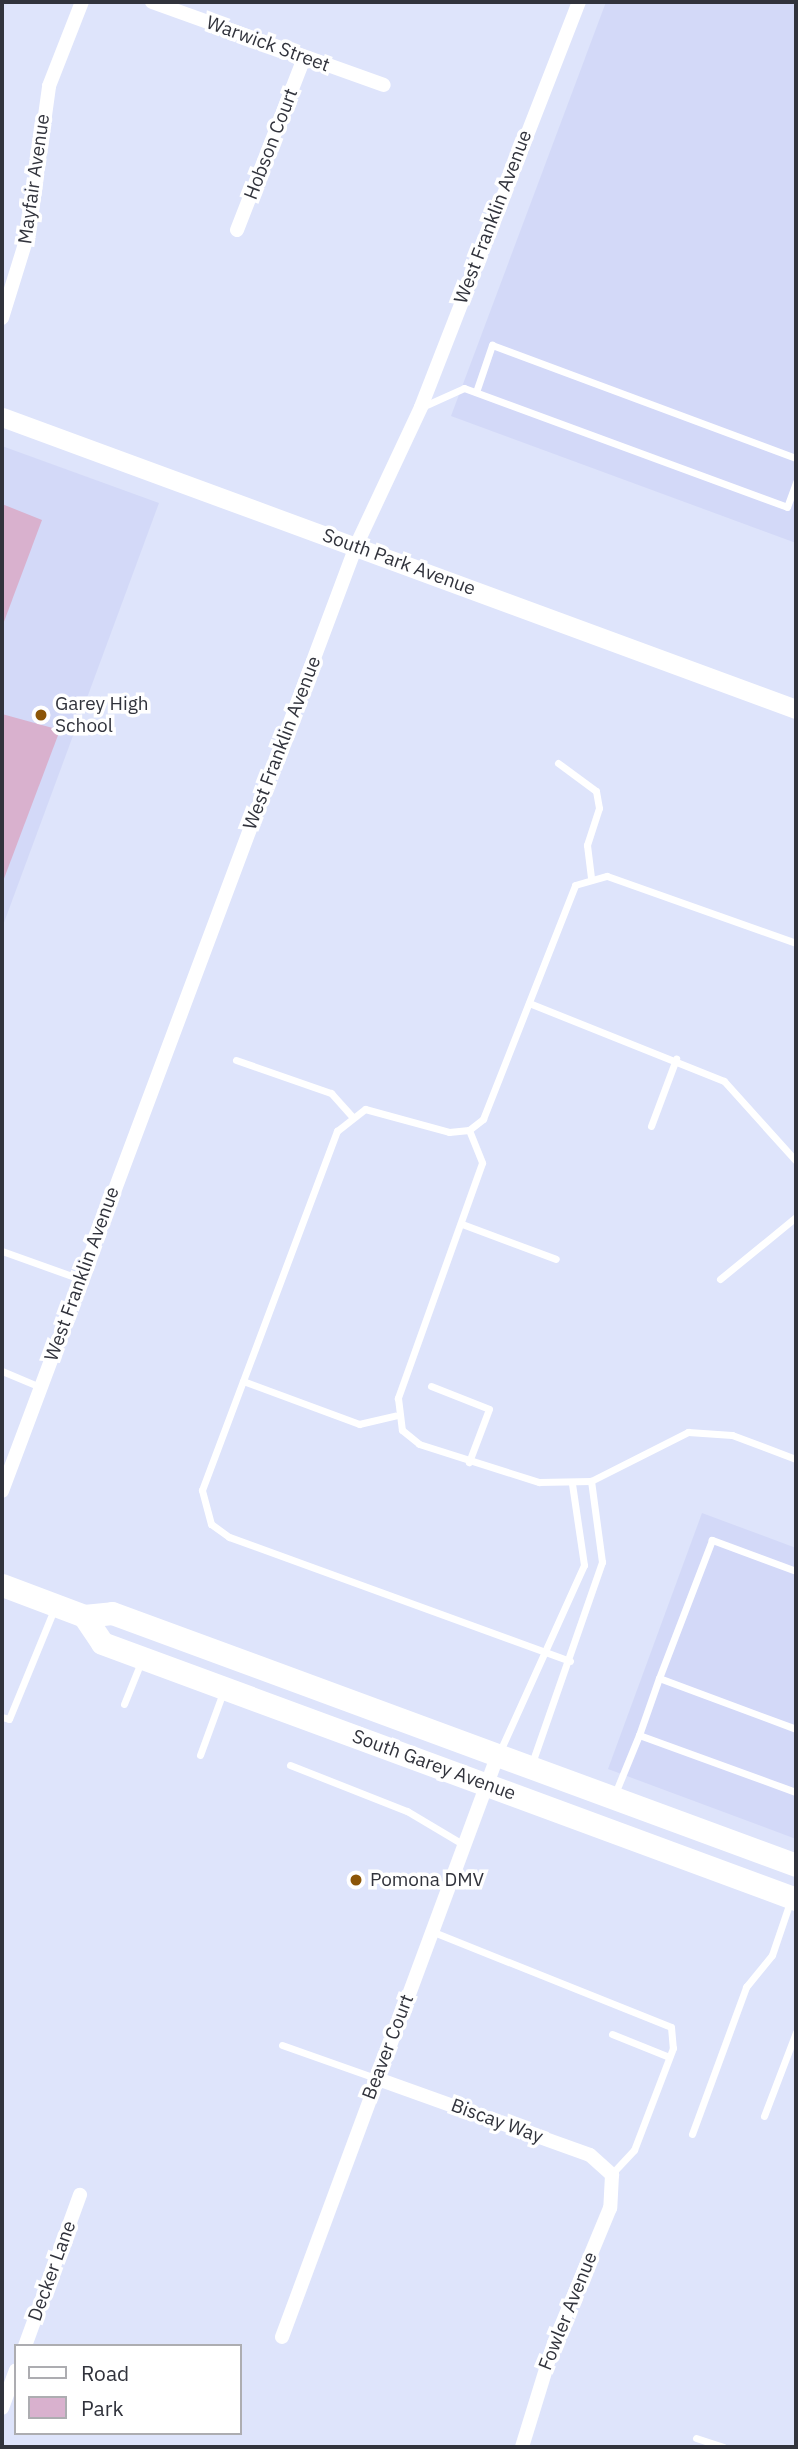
<!DOCTYPE html>
<style>
body{margin:0}
#map{position:relative;width:798px;height:2449px;overflow:hidden;background:#dee4fb;font-family:"IBM Plex Sans",sans-serif}
div>[style]{position:absolute}
.built>*{inset:0;background:#d3d9f8}
.green>*{inset:0;background:#d9b1ce}
.service>*{height:7px;margin:-3.5px;padding:0 3.5px;transform-origin:3.5px;border-radius:3.5px;background:#fff}
.minor>*{height:14px;margin:-7px;padding:0 7px;transform-origin:7px;border-radius:7px;background:#fff}
.tertiary>*{height:19px;margin:-9.5px;padding:0 9.5px;transform-origin:9.5px;border-radius:9.5px;background:#fff}
.primary>*{height:23px;margin:-11.5px;padding:0 11.5px;transform-origin:11.5px;border-radius:11.5px;background:#fff}
.dots>*{width:19px;height:19px;translate:-50% -50%;box-sizing:border-box;border:4px solid #fff;border-radius:50%}
span{translate:-50% -50%;white-space:nowrap;text-align:center;line-height:1.15;-webkit-text-stroke:7px #fff;paint-order:stroke}
.street-label{font-size:19px;color:#31333c}
.poi-label{font-size:19px;color:#31333c}
.left{translate:0 -50%;text-align:left}
.frame{position:absolute;inset:0;border:4px solid #31333c;pointer-events:none}
.legend{position:absolute;left:14px;top:2344px;width:228px;height:91px;box-sizing:border-box;background:#fff;border:2px solid #adadb1;margin:0;padding:9px 12px;list-style:none;font-size:21px;color:#31333c}
.legend li{display:flex;align-items:center;gap:14px;height:35px}
.legend b{width:35px;border:2px solid #adadb1}
</style>
<div id="map">
<div class="built">
<i style="clip-path:polygon(606px 2px,796px 2px,796px 543px,451px 416px)"></i>
<i style="clip-path:polygon(2px 446px,159px 503px,2px 928px)"></i>
<i style="clip-path:polygon(702px 1513px,796px 1548px,796px 1839px,608px 1769px)"></i>
</div>
<div class="green">
<i style="clip-path:polygon(2px 504px,42px 520px,2px 627px)"></i>
<i style="clip-path:polygon(2px 714px,60px 730px,2px 884px)"></i>
</div>
<div class="service">
<i style="left:476px;top:392px;width:50px;rotate:-71.2deg"></i>
<i style="left:492px;top:345px;width:324px;rotate:20.4deg"></i>
<i style="left:422px;top:407px;width:46px;rotate:-24.3deg"></i>
<i style="left:464px;top:388px;width:344px;rotate:20.2deg"></i>
<i style="left:787px;top:507px;width:27px;rotate:-70deg"></i>
<i style="left:558px;top:763px;width:47px;rotate:36.4deg"></i>
<i style="left:596px;top:791px;width:17px;rotate:80deg"></i>
<i style="left:599px;top:808px;width:39px;rotate:108deg"></i>
<i style="left:587px;top:845px;width:33px;rotate:83deg"></i>
<i style="left:529px;top:1003px;width:210px;rotate:21.8deg"></i>
<i style="left:724px;top:1081px;width:108px;rotate:48deg"></i>
<i style="left:236px;top:1060px;width:101px;rotate:19.2deg"></i>
<i style="left:331px;top:1093px;width:30px;rotate:48deg"></i>
<i style="left:651px;top:1126px;width:72px;rotate:-69.5deg"></i>
<i style="left:469px;top:1130px;width:35px;rotate:68deg"></i>
<i style="left:482px;top:1163px;width:250px;rotate:109.7deg"></i>
<i style="left:398px;top:1398px;width:32px;rotate:83deg"></i>
<i style="left:402px;top:1430px;width:22px;rotate:39deg"></i>
<i style="left:419px;top:1444px;width:126px;rotate:17.6deg"></i>
<i style="left:539px;top:1482px;width:52px;rotate:-1.1deg"></i>
<i style="left:591px;top:1481px;width:109px;rotate:-26.8deg"></i>
<i style="left:688px;top:1432px;width:44px;rotate:3.9deg"></i>
<i style="left:732px;top:1435px;width:68px;rotate:20.6deg"></i>
<i style="left:462px;top:1224px;width:100px;rotate:20.4deg"></i>
<i style="left:2px;top:1251px;width:83px;rotate:19.7deg"></i>
<i style="left:720px;top:1279px;width:98px;rotate:-39.2deg"></i>
<i style="left:2px;top:1371px;width:41px;rotate:22.8deg"></i>
<i style="left:243px;top:1381px;width:124px;rotate:20.3deg"></i>
<i style="left:359px;top:1424px;width:37px;rotate:-13deg"></i>
<i style="left:431px;top:1386px;width:62px;rotate:21.6deg"></i>
<i style="left:489px;top:1409px;width:57px;rotate:110.7deg"></i>
<i style="left:796px;top:1571px;width:90px;rotate:-159.7deg"></i>
<i style="left:712px;top:1540px;width:148px;rotate:111deg"></i>
<i style="left:659px;top:1678px;width:146px;rotate:20.4deg"></i>
<i style="left:570px;top:1661px;width:363px;rotate:-160deg"></i>
<i style="left:229px;top:1537px;width:22px;rotate:-144deg"></i>
<i style="left:211px;top:1524px;width:35px;rotate:-105deg"></i>
<i style="left:202px;top:1490px;width:384px;rotate:-69.4deg"></i>
<i style="left:337px;top:1131px;width:36px;rotate:-38deg"></i>
<i style="left:365px;top:1109px;width:87px;rotate:15.3deg"></i>
<i style="left:449px;top:1132px;width:20px;rotate:-6deg"></i>
<i style="left:469px;top:1130px;width:18px;rotate:-38deg"></i>
<i style="left:483px;top:1119px;width:251px;rotate:-68.5deg"></i>
<i style="left:575px;top:885px;width:33px;rotate:-16deg"></i>
<i style="left:607px;top:876px;width:201px;rotate:19.5deg"></i>
<i style="left:659px;top:1678px;width:60px;rotate:109.3deg"></i>
<i style="left:639px;top:1735px;width:167px;rotate:20deg"></i>
<i style="left:124px;top:1704px;width:45px;rotate:-68deg"></i>
<i style="left:2px;top:1717px;width:7px;rotate:16deg"></i>
<i style="left:9px;top:1719px;width:121px;rotate:-67.7deg"></i>
<i style="left:500px;top:1751px;width:204px;rotate:-65.7deg"></i>
<i style="left:584px;top:1565px;width:82px;rotate:-98.4deg"></i>
<i style="left:200px;top:1755px;width:67px;rotate:-69.9deg"></i>
<i style="left:532px;top:1763px;width:213px;rotate:-70.8deg"></i>
<i style="left:602px;top:1562px;width:82px;rotate:-97.7deg"></i>
<i style="left:290px;top:1765px;width:126px;rotate:21.5deg"></i>
<i style="left:407px;top:1811px;width:66px;rotate:30.8deg"></i>
<i style="left:614px;top:1796px;width:66px;rotate:-67.7deg"></i>
<i style="left:431px;top:1931px;width:258px;rotate:21.8deg"></i>
<i style="left:671px;top:2027px;width:21px;rotate:85deg"></i>
<i style="left:673px;top:2048px;width:109px;rotate:110.9deg"></i>
<i style="left:634px;top:2150px;width:33px;rotate:133deg"></i>
<i style="left:612px;top:2034px;width:61px;rotate:22deg"></i>
<i style="left:282px;top:2045px;width:99px;rotate:19.5deg"></i>
<i style="left:764px;top:2116px;width:90px;rotate:-69.1deg"></i>
<i style="left:692px;top:2134px;width:157px;rotate:-69.8deg"></i>
<i style="left:746px;top:1987px;width:41px;rotate:-50.9deg"></i>
<i style="left:772px;top:1955px;width:56px;rotate:-71.2deg"></i>
<i style="left:696px;top:2438px;width:29px;rotate:18deg"></i>
</div>
<div class="minor">
<i style="left:152px;top:2px;width:246px;rotate:19.7deg"></i>
<i style="left:237px;top:230px;width:185px;rotate:-68.7deg"></i>
<i style="left:2px;top:318px;width:91px;rotate:-72.8deg"></i>
<i style="left:29px;top:231px;width:146px;rotate:-82.1deg"></i>
<i style="left:49px;top:86px;width:90px;rotate:-68.6deg"></i>
<i style="left:2px;top:1491px;width:1009px;rotate:-69.46deg"></i>
<i style="left:356px;top:546px;width:153px;rotate:-64.9deg"></i>
<i style="left:421px;top:407px;width:435px;rotate:-68.7deg"></i>
<i style="left:375px;top:2078px;width:228px;rotate:19.7deg"></i>
<i style="left:590px;top:2155px;width:30px;rotate:42deg"></i>
<i style="left:612px;top:2175px;width:33px;rotate:93deg"></i>
<i style="left:610px;top:2208px;width:146px;rotate:112.5deg"></i>
<i style="left:554px;top:2343px;width:109px;rotate:107.1deg"></i>
<i style="left:282px;top:2337px;width:619px;rotate:-69.66deg"></i>
<i style="left:25px;top:2346px;width:161px;rotate:-70deg"></i>
<i style="left:2px;top:2408px;width:40px;rotate:-69.8deg"></i>
</div>
<div class="tertiary">
<i style="left:2px;top:417px;width:846px;rotate:20.19deg"></i>
</div>
<div class="primary">
<i style="left:2px;top:1585px;width:88px;rotate:20.7deg"></i>
<i style="left:84px;top:1616px;width:28px;rotate:-6deg"></i>
<i style="left:112px;top:1613px;width:729px;rotate:20.22deg"></i>
<i style="left:84px;top:1616px;width:32px;rotate:56deg"></i>
<i style="left:102px;top:1643px;width:740px;rotate:20.25deg"></i>
</div>
<div class="dots">
<i style="left:41px;top:715px;background:#8c5507"></i>
<i style="left:356px;top:1880px;background:#8c5507"></i>
</div>
<div class="street-label">
<span style="left:268px;top:44px;rotate:20deg">Warwick Street</span>
<span style="left:271px;top:144px;rotate:-69deg">Hobson Court</span>
<span style="left:34px;top:179px;rotate:-82deg">Mayfair Avenue</span>
<span style="left:493px;top:217px;rotate:-69deg">West Franklin Avenue</span>
<span style="left:399px;top:562px;rotate:20deg">South Park Avenue</span>
<span style="left:282px;top:743px;rotate:-69deg">West Franklin Avenue</span>
<span style="left:82px;top:1274px;rotate:-70deg">West Franklin Avenue</span>
<span style="left:434px;top:1765px;rotate:20deg">South Garey Avenue</span>
<span style="left:388px;top:2047px;rotate:-69deg">Beaver Court</span>
<span style="left:497px;top:2121px;rotate:20deg">Biscay Way</span>
<span style="left:52px;top:2271px;rotate:-70deg">Decker Lane</span>
<span style="left:568px;top:2311px;rotate:-68deg">Fowler Avenue</span>
</div>
<div class="poi-label">
<span class="left" style="left:55px;top:715px">Garey High<br>School</span>
<span class="left" style="left:370px;top:1880px">Pomona DMV</span>
</div>
<div class="frame"></div>
<ul class="legend">
<li><b style="height:9px;background:#fff"></b>Road</li>
<li><b style="height:19px;background:#d9b1ce"></b>Park</li>
</ul>
</div>
